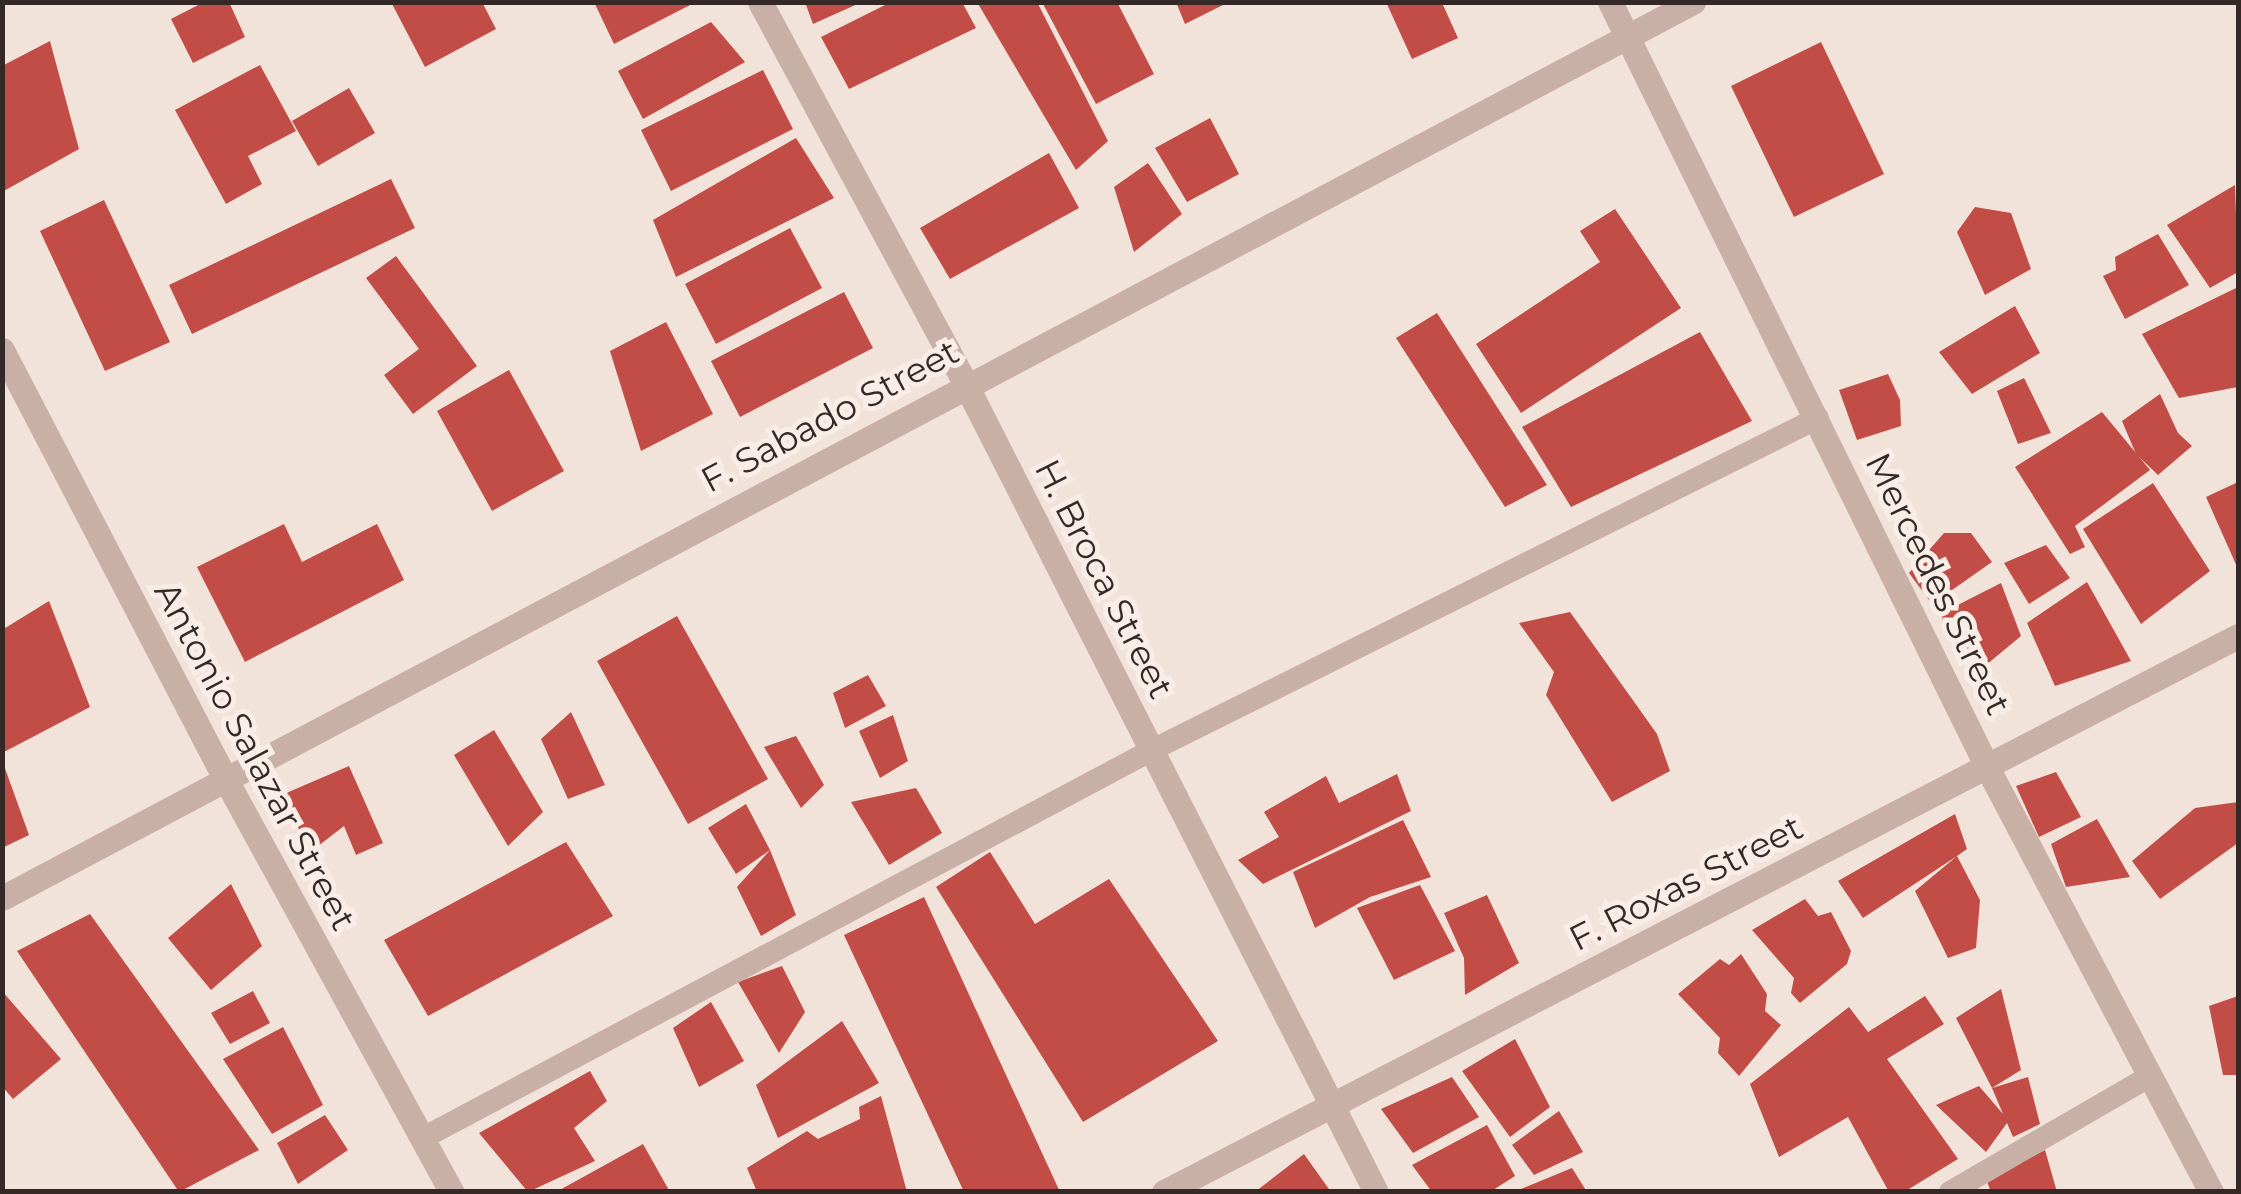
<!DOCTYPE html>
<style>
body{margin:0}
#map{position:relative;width:2241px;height:1194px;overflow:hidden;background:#f1e2da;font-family:Montserrat,sans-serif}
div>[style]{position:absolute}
.building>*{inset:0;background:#c24d47}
.service>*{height:22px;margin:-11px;padding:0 11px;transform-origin:11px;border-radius:11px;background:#c8b0a7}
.minor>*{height:25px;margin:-12.5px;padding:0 12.5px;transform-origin:12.5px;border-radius:12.5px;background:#c8b0a7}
span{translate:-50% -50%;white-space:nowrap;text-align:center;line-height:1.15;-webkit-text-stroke:10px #f9ede7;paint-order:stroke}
.street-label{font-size:35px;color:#352927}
.frame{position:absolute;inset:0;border:5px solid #352927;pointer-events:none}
</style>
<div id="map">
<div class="building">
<i style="clip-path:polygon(204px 2px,229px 2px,245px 37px,193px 63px,171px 19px)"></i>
<i style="clip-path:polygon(391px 2px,482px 2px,496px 29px,425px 67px)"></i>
<i style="clip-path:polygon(594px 2px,696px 2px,614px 44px)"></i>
<i style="clip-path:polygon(805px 2px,862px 2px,813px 24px)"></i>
<i style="clip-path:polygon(891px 2px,962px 2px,976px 28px,849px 89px,821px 37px)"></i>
<i style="clip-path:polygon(977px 2px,1037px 2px,1108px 141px,1076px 170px)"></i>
<i style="clip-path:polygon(1042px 2px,1117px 2px,1154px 74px,1096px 104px)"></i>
<i style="clip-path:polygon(1176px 2px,1229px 2px,1185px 24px)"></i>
<i style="clip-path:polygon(1386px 2px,1449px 2px,1443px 5px,1458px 38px,1412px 59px)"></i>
<i style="clip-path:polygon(711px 22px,745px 62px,643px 119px,618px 71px)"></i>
<i style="clip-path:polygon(50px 41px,79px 149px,2px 192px,2px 66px)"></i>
<i style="clip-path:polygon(1821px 42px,1884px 174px,1794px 217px,1731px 86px)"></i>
<i style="clip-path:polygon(260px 65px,296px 131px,248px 156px,262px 184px,226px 204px,175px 110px)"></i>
<i style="clip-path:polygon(763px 70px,793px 129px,671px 191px,641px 130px)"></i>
<i style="clip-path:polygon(349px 88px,375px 133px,318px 166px,292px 121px)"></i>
<i style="clip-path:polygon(1210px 118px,1239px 174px,1187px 202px,1155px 148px)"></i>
<i style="clip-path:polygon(796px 138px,834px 198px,676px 277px,653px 220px)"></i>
<i style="clip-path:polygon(1049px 153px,1079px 208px,950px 279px,920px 228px)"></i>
<i style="clip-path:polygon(1148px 163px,1182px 214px,1134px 252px,1114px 187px)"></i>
<i style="clip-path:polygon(391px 179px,415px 228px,192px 334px,169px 285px)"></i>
<i style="clip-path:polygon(2235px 185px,2238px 272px,2210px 288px,2167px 225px)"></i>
<i style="clip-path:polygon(104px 200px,170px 342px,105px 371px,40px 231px)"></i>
<i style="clip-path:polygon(1975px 207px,2011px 213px,2031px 269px,1985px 295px,1957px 232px)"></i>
<i style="clip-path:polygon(1615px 209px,1681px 308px,1521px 413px,1476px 344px,1600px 262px,1580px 231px)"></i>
<i style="clip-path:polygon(790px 228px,822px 288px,716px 344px,685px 284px)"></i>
<i style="clip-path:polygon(2158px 234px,2189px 285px,2125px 319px,2103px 276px,2116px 270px,2115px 257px)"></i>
<i style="clip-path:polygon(396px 256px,477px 366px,413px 414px,384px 375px,419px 349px,366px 278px)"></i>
<i style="clip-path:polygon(2238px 287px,2238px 387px,2179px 398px,2142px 334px)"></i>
<i style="clip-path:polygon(844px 292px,873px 348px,740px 417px,711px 361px)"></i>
<i style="clip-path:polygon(2015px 306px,2040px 353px,1972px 394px,1939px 352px)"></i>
<i style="clip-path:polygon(1437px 313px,1547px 485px,1505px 507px,1396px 338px)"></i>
<i style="clip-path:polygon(666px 322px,713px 414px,641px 451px,610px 351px)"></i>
<i style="clip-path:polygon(1700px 332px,1752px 421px,1571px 507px,1522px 427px)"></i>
<i style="clip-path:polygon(509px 370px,564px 471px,492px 511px,437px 411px)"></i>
<i style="clip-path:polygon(1888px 374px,1900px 400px,1901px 426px,1857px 440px,1839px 390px)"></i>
<i style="clip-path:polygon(2024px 378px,2051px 433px,2018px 444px,1997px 391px)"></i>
<i style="clip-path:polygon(2160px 394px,2178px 433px,2192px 446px,2158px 475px,2136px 454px,2122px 421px)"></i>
<i style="clip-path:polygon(2102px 412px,2150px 470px,2075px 526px,2085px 547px,2070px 554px,2015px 467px)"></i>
<i style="clip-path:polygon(2238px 482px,2238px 569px,2206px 497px)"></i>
<i style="clip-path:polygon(2153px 483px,2210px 571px,2141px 624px,2083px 529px)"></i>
<i style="clip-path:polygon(284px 524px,302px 562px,377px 524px,404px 580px,245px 662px,197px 567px)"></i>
<i style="clip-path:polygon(1944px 533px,1971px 533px,1992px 562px,1932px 604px,1909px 573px)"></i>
<i style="clip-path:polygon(2046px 545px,2070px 578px,2029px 604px,2004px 563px)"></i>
<i style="clip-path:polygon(2087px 582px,2131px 661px,2055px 686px,2027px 623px)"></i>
<i style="clip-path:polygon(2001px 583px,2021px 636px,1974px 675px,1964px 636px,1944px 636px,1942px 613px)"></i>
<i style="clip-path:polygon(49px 601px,90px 707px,2px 753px,2px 630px)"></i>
<i style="clip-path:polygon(1570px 612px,1657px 734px,1670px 771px,1612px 802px,1546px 695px,1554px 672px,1519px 623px)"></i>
<i style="clip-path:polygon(677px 616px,768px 779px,688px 824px,597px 661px)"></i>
<i style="clip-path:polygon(868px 675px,886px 706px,845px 728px,833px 693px)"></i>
<i style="clip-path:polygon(571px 712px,605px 785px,568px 799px,541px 739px)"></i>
<i style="clip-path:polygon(893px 715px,908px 761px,880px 778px,859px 731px)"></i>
<i style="clip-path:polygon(494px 730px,543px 812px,508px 846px,454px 755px)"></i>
<i style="clip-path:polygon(796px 736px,824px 785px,801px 808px,764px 747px)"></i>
<i style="clip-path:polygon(2px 760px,29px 835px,2px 848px)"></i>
<i style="clip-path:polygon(349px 766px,383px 843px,356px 855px,344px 826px,309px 853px,284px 794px)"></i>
<i style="clip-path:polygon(2056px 772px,2081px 817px,2039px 837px,2016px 786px)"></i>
<i style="clip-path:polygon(1397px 774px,1411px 811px,1263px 884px,1238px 860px,1279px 837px,1264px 812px,1326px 776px,1339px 803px)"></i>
<i style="clip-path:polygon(916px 788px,942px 833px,889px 865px,851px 802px)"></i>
<i style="clip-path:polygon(2238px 802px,2238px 843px,2160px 899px,2132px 861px,2195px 808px)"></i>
<i style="clip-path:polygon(746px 804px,770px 850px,736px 874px,708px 828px)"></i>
<i style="clip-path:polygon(1955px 814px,1967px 849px,1957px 856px,1980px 900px,1976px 948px,1948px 958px,1915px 891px,1957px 856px,1863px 918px,1838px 881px)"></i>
<i style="clip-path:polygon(2097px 819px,2130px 877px,2066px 887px,2051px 844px)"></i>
<i style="clip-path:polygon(1403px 820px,1431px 877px,1370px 897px,1315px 928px,1293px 872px)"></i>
<i style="clip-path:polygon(566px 842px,613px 916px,428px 1016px,384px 940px)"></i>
<i style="clip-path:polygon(770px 850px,796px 915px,761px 936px,737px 887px)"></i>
<i style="clip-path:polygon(990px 852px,1035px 924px,1109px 879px,1218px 1041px,1083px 1122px,936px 887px)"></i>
<i style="clip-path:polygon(231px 884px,262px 946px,211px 990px,168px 938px)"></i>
<i style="clip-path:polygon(1420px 885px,1455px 951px,1394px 980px,1357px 908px)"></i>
<i style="clip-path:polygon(1487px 895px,1519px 963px,1465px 995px,1464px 958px,1444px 913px)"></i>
<i style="clip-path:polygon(924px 897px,1060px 1192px,964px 1192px,844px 935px)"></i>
<i style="clip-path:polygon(1805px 899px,1818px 916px,1831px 912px,1851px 951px,1847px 964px,1800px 1003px,1791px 993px,1794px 978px,1752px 930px)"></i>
<i style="clip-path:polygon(90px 914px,259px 1150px,179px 1192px,17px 951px)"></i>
<i style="clip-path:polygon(1741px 954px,1767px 994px,1765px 1011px,1781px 1025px,1739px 1076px,1718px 1053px,1720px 1038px,1678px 994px,1720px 959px,1729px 965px)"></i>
<i style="clip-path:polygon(782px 966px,805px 1012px,779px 1053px,738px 982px)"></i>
<i style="clip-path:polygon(2001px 989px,2021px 1070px,1992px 1088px,1956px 1018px)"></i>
<i style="clip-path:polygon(2px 991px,61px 1059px,13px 1099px,2px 1086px)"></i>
<i style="clip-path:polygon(253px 991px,270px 1023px,230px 1044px,211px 1013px)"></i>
<i style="clip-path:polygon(1925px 996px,1944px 1024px,1887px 1059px,1958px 1159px,1904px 1192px,1889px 1192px,1848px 1117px,1779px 1157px,1750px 1084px,1849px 1007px,1868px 1032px)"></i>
<i style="clip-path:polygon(2238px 996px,2238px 1075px,2223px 1075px,2209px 1006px)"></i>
<i style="clip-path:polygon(711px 1002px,744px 1061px,699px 1087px,673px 1028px)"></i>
<i style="clip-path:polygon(842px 1021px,879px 1083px,778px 1138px,756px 1085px)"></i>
<i style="clip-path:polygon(283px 1027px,323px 1105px,272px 1134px,223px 1059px)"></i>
<i style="clip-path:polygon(1515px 1039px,1550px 1107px,1510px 1137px,1462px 1071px)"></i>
<i style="clip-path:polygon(590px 1071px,607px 1101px,574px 1128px,595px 1161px,528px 1192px,479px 1133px)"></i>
<i style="clip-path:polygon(1452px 1077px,1479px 1117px,1413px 1153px,1381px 1109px)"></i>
<i style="clip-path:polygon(2028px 1077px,2040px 1124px,2013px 1137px,2007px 1123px,1986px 1152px,1936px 1105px,1979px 1086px,2003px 1114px,1992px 1088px)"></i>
<i style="clip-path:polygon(881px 1096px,907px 1192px,757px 1192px,747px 1168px,807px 1131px,818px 1139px,860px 1119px,859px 1107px)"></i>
<i style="clip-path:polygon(1559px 1111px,1583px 1152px,1534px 1175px,1512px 1145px)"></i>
<i style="clip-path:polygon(325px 1115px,348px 1150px,298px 1184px,277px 1143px)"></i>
<i style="clip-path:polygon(1487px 1125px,1515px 1176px,1490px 1192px,1432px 1192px,1412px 1165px)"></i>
<i style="clip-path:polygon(643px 1144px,670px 1192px,556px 1192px)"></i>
<i style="clip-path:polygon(2045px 1150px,2057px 1192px,1991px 1192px,1986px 1179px)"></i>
<i style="clip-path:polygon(1304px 1154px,1331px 1192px,1255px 1192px)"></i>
<i style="clip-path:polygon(1572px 1168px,1587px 1192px,1516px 1192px,1516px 1191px)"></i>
</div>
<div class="service">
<i style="left:423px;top:1138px;width:826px;rotate:-28.02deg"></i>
<i style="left:1152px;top:750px;width:744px;rotate:-26.5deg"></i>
<i style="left:1950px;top:1192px;width:231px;rotate:-30.1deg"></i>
</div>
<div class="minor">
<i style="left:760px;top:2px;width:433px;rotate:61.7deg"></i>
<i style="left:965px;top:383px;width:907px;rotate:63.07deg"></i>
<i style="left:1610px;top:2px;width:855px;rotate:63.76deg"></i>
<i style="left:1988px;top:769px;width:478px;rotate:62.2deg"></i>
<i style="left:2px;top:350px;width:485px;rotate:62.5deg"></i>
<i style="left:226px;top:780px;width:470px;rotate:61.3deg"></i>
<i style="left:2px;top:898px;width:1914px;rotate:-27.92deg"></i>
<i style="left:1164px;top:1192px;width:1209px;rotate:-27.37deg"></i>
</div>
<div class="street-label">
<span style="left:830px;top:416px;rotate:-28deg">F. Sabado Street</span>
<span style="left:1104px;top:579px;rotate:63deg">H. Broca Street</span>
<span style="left:1938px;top:584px;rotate:64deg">Mercedes Street</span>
<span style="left:255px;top:756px;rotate:62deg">Antonio Salazar Street</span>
<span style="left:1686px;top:883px;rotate:-27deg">F. Roxas Street</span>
</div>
<div class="frame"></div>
</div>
